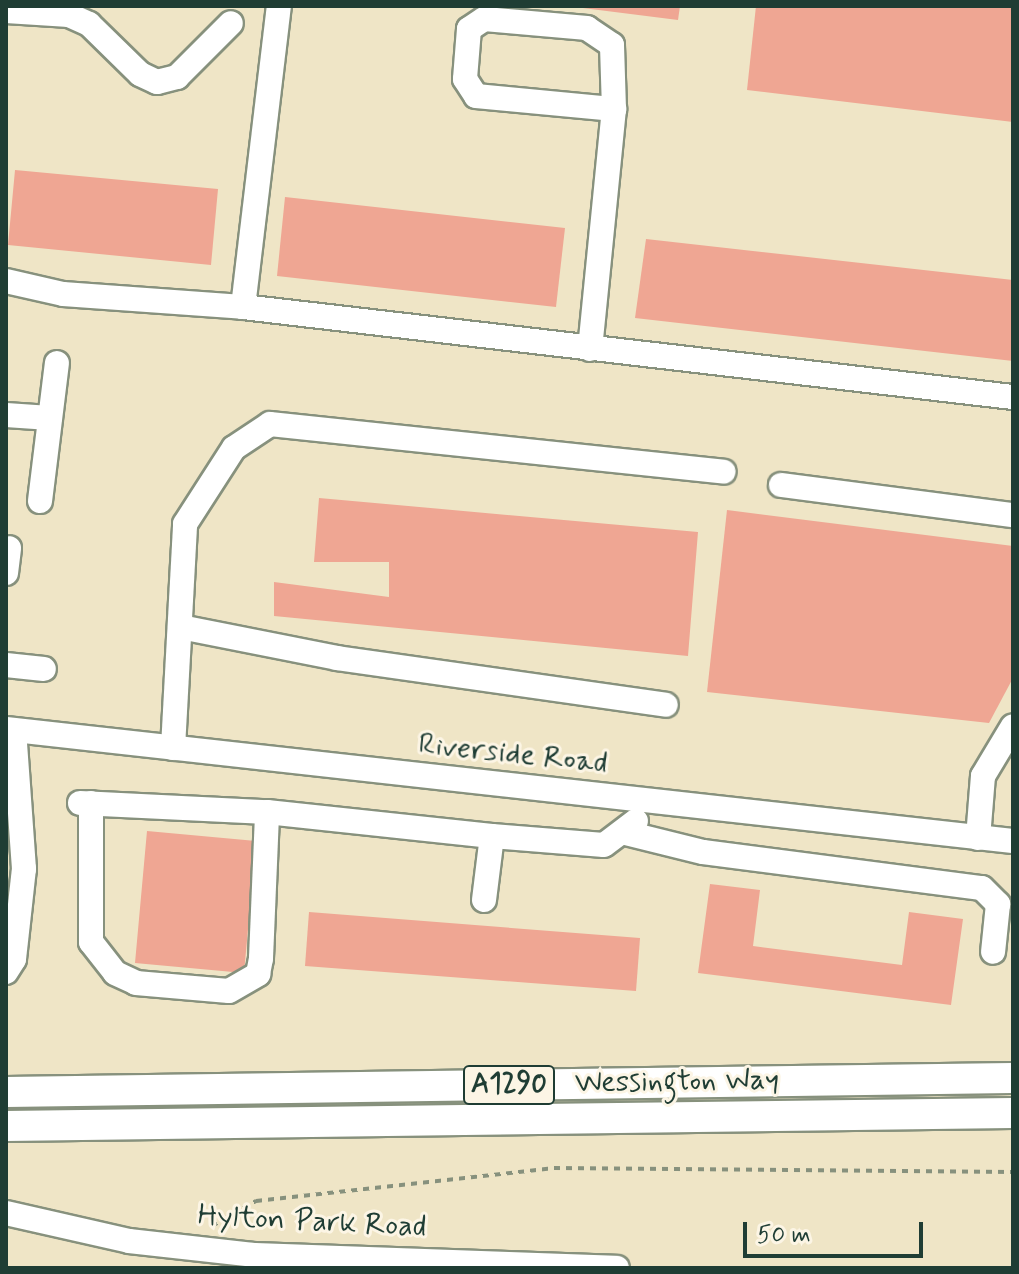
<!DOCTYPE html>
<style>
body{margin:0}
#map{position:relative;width:1019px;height:1274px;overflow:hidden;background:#efe5c6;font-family:Mynerve,sans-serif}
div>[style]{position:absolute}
.building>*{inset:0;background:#efa693}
.path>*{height:4px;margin-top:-2px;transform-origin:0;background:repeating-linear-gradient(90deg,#87917d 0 6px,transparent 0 12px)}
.roads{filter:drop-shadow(2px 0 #87917d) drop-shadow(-2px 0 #87917d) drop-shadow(0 2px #87917d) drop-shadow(0 -2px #87917d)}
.minor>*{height:24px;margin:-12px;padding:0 12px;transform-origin:12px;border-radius:12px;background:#fff}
.major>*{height:30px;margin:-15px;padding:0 15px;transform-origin:15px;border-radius:15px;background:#fff}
span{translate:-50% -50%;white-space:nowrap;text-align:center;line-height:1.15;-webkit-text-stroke:6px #fcf5e5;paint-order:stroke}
.shield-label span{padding:2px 6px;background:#fcf5e5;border:2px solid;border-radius:6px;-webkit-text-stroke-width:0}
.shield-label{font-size:28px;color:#1f3d34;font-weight:700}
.street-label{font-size:30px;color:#1f3d34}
.frame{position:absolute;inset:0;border:8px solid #1f3d34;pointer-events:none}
.scale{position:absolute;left:743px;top:1222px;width:180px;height:36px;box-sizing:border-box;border:4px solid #1f3d34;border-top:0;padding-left:10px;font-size:24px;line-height:28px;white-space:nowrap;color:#1f3d34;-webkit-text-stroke:6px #fcf5e5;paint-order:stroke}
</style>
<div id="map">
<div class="building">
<i style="clip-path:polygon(567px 6px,680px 6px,678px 20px)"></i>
<i style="clip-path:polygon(756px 6px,1013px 6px,1013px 122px,747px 90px)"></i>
<i style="clip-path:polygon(15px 170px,218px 189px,211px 265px,8px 245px)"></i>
<i style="clip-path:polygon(285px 197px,565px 228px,556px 307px,277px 276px)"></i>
<i style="clip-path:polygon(646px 239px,1013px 280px,1013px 361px,635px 318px)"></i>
<i style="clip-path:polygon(319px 498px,698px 532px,688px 656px,274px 616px,274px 582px,389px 597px,389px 562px,314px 562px)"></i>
<i style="clip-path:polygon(727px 510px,1013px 546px,1013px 678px,989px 723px,707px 692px)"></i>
<i style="clip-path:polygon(147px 831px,256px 841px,244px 973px,135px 963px)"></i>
<i style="clip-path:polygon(710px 884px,760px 890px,753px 946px,902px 965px,909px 912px,963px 919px,951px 1005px,698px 973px)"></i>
<i style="clip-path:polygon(309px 912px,640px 938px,636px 991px,305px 966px)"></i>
</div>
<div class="path">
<i style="left:212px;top:1226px;width:51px;rotate:-29.6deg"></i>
<i style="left:256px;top:1201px;width:300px;rotate:-6.3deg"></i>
<i style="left:554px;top:1168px;width:459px;rotate:0.5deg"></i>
</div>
<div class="roads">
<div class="minor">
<i style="left:6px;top:11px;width:63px;rotate:3.6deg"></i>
<i style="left:69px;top:15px;width:22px;rotate:24deg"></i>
<i style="left:89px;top:24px;width:71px;rotate:44.4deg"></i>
<i style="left:140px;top:74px;width:19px;rotate:25deg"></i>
<i style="left:157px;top:82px;width:21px;rotate:-14deg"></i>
<i style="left:177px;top:77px;width:76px;rotate:-45deg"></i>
<i style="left:6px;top:281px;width:58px;rotate:12.8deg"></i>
<i style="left:63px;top:294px;width:180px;rotate:4.1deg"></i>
<i style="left:243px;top:307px;width:775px;rotate:6.67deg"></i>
<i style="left:243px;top:307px;width:303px;rotate:-83.2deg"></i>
<i style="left:590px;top:349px;width:241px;rotate:-84.3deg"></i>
<i style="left:614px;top:109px;width:64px;rotate:-91.8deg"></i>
<i style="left:612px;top:45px;width:30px;rotate:-146deg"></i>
<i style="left:587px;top:28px;width:103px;rotate:-175deg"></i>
<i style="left:484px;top:19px;width:18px;rotate:146deg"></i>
<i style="left:469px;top:29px;width:50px;rotate:94.6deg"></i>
<i style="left:465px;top:79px;width:20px;rotate:57deg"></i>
<i style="left:476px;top:96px;width:139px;rotate:5.4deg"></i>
<i style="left:6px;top:415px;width:44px;rotate:3.9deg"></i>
<i style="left:781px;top:485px;width:234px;rotate:7.4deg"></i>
<i style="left:40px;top:501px;width:139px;rotate:-83deg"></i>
<i style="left:6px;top:573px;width:25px;rotate:-83deg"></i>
<i style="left:181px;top:627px;width:159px;rotate:11.2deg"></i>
<i style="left:337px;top:658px;width:332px;rotate:8.1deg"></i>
<i style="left:6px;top:665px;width:38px;rotate:6deg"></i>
<i style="left:6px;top:729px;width:1013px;rotate:6.35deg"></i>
<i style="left:173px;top:748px;width:224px;rotate:-86.9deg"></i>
<i style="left:185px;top:524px;width:90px;rotate:-57.2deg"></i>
<i style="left:234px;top:448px;width:43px;rotate:-33.7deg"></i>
<i style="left:270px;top:424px;width:456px;rotate:6deg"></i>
<i style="left:80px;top:803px;width:187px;rotate:2.8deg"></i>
<i style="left:267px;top:812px;width:226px;rotate:6.1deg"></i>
<i style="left:91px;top:803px;width:139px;rotate:90deg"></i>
<i style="left:91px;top:942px;width:39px;rotate:52deg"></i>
<i style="left:115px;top:973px;width:23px;rotate:25deg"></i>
<i style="left:136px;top:983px;width:93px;rotate:4.9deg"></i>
<i style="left:229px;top:991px;width:34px;rotate:-30deg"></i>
<i style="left:258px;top:974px;width:16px;rotate:-79deg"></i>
<i style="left:261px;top:958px;width:146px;rotate:-87.6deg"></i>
<i style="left:626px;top:833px;width:79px;rotate:13.9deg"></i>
<i style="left:703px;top:852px;width:281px;rotate:7.4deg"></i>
<i style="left:982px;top:888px;width:23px;rotate:45deg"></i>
<i style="left:998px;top:904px;width:48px;rotate:95.9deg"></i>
<i style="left:978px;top:838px;width:62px;rotate:-85.4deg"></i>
<i style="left:983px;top:776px;width:58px;rotate:-59deg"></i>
<i style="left:484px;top:900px;width:64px;rotate:-82.9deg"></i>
<i style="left:492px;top:836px;width:112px;rotate:4.6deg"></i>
<i style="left:604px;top:845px;width:40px;rotate:-37deg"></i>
<i style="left:6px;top:972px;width:15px;rotate:-58deg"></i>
<i style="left:14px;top:959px;width:91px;rotate:-83.7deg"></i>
<i style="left:24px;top:869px;width:139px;rotate:-94.1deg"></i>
<i style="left:6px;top:1213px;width:126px;rotate:12.8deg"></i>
<i style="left:129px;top:1241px;width:125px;rotate:6.4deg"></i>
<i style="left:253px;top:1255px;width:364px;rotate:2deg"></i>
</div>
<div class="major">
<i style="left:6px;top:1092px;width:1007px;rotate:-0.8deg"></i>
<i style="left:6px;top:1126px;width:1007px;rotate:-0.74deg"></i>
</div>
</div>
<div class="shield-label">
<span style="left:509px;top:1085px">A1290</span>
</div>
<div class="street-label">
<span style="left:513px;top:754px;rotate:6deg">Riverside Road</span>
<span style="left:677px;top:1082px;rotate:-1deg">Wessington Way</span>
<span style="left:312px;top:1222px;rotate:3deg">Hylton Park Road</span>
</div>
<div class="frame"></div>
<div class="scale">50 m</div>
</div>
